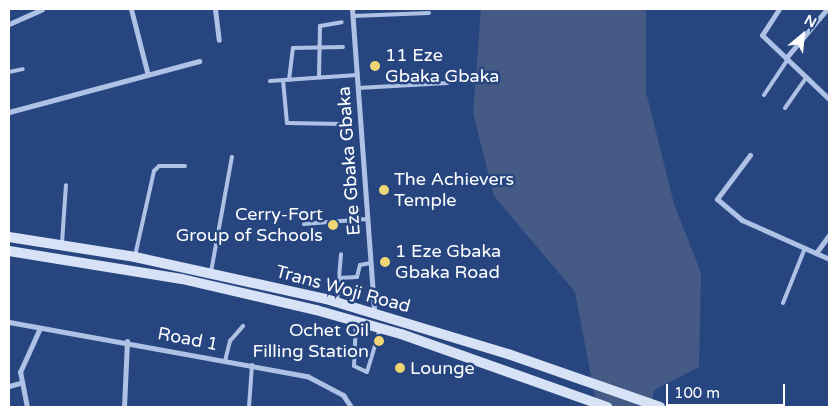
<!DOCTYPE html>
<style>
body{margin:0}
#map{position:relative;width:838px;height:416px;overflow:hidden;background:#274680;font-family:"Varela Round",sans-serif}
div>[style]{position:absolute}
.water>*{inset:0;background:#455b85}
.service>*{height:4px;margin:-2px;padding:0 2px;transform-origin:2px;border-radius:2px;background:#afc2e6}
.minor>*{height:5px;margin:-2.5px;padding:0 2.5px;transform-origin:2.5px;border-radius:2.5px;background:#afc2e6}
.secondary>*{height:10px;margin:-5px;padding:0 5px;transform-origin:5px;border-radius:5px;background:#d8e2f6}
.dots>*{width:14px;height:14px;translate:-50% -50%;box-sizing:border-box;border:2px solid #274680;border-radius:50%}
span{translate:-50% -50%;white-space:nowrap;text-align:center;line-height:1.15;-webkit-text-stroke:5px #274680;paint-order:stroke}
.poi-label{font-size:18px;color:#fff}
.left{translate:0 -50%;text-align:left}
.right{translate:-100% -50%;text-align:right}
.street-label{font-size:18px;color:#fff}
.frame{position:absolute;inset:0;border:10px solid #fff;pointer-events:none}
.north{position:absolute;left:778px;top:10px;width:50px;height:50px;-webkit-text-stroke:4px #274680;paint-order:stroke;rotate:28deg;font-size:14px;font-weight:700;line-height:20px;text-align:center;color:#fff}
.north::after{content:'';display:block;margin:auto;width:18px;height:22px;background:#fff;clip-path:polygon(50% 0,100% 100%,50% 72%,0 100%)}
.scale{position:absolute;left:666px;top:384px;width:119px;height:22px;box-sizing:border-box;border:2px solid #fff;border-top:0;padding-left:6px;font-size:15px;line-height:18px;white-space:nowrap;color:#fff;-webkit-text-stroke:4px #274680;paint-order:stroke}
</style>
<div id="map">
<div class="water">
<i style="clip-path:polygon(481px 9px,646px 9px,646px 92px,674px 204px,701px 273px,699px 367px,654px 390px,651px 407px,597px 407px,575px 292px,494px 196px,473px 113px)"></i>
</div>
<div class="service">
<i style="left:353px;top:16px;width:76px;rotate:-2.3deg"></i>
<i style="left:9px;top:72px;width:14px;rotate:-12deg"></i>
<i style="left:319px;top:77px;width:51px;rotate:-88.9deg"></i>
<i style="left:320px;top:26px;width:22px;rotate:-10deg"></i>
<i style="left:283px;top:80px;width:43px;rotate:84.7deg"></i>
<i style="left:287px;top:123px;width:55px;rotate:1deg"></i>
<i style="left:289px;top:80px;width:32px;rotate:-83deg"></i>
<i style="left:293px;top:48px;width:50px;rotate:-1.1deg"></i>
<i style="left:270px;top:81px;width:87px;rotate:-3.9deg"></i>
<i style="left:358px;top:88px;width:90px;rotate:-3.2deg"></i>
<i style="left:764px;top:95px;width:43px;rotate:-56.3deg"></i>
<i style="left:785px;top:108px;width:38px;rotate:-55deg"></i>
<i style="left:304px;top:224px;width:63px;rotate:-4.5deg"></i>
<i style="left:62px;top:243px;width:58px;rotate:-86.1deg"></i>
<i style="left:135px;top:256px;width:87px;rotate:-77.4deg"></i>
<i style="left:154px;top:171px;width:7px;rotate:-45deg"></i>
<i style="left:159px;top:166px;width:26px"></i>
<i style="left:211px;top:272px;width:117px;rotate:-79.7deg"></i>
<i style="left:339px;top:278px;width:18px;rotate:-3deg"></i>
<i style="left:357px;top:277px;width:12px;rotate:-76deg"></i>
<i style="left:360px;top:265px;width:10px;rotate:-11deg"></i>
<i style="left:337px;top:302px;width:48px;rotate:-85.2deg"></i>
<i style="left:783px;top:303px;width:59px;rotate:-68.2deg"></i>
<i style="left:356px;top:321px;width:45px;rotate:92.5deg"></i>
<i style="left:354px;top:366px;width:14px;rotate:25deg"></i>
<i style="left:367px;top:372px;width:45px;rotate:-73.2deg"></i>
<i style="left:225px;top:361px;width:21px;rotate:-76deg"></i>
<i style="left:230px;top:341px;width:20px;rotate:-49deg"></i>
<i style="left:249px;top:407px;width:42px;rotate:-85.9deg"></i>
</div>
<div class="minor">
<i style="left:131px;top:9px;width:65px;rotate:75.7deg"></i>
<i style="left:215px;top:9px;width:31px;rotate:83deg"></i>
<i style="left:352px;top:9px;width:304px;rotate:85.8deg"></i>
<i style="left:779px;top:9px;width:31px;rotate:123deg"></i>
<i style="left:762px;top:35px;width:93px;rotate:43.7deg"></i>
<i style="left:9px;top:24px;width:36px;rotate:-24deg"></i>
<i style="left:786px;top:58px;width:64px;rotate:-50.1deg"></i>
<i style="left:9px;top:112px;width:197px;rotate:-15deg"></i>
<i style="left:750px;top:155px;width:55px;rotate:126.9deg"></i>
<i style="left:717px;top:199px;width:33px;rotate:40deg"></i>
<i style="left:742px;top:220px;width:95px;rotate:24.1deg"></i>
<i style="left:816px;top:253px;width:22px;rotate:-54deg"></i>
<i style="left:9px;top:322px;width:303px;rotate:10.3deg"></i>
<i style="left:307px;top:376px;width:41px;rotate:27.8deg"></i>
<i style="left:343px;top:395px;width:14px;rotate:56deg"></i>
<i style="left:9px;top:386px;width:11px;rotate:-15deg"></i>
<i style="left:27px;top:407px;width:36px;rotate:-101deg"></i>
<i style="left:20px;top:372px;width:48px;rotate:-65.6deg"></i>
<i style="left:124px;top:407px;width:66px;rotate:-87.4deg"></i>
</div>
<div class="secondary">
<i style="left:9px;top:237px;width:128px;rotate:9deg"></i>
<i style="left:135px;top:257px;width:196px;rotate:12.4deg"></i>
<i style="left:326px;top:299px;width:190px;rotate:16.8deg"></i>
<i style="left:508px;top:354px;width:161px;rotate:19.2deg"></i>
<i style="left:9px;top:251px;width:175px;rotate:9.2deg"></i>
<i style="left:182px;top:279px;width:138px;rotate:13deg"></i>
<i style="left:316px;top:310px;width:88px;rotate:15.8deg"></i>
<i style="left:401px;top:334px;width:219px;rotate:19.5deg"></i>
</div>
<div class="dots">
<i style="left:375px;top:66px;background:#eed675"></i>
<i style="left:384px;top:190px;background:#eed675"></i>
<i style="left:333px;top:225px;background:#eed675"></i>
<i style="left:385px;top:262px;background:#eed675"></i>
<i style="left:379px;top:341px;background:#eed675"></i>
<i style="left:400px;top:368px;background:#eed675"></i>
</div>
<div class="poi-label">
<span class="left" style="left:385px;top:66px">11 Eze<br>Gbaka Gbaka</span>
<span class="left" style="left:394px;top:190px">The Achievers<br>Temple</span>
<span class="right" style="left:323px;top:225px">Cerry-Fort<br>Group of Schools</span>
<span class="left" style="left:395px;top:262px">1 Eze Gbaka<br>Gbaka Road</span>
<span class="right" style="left:369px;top:341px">Ochet Oil<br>Filling Station</span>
<span class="left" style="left:410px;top:368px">Lounge</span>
</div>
<div class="street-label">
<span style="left:349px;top:161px;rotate:-94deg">Eze Gbaka Gbaka</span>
<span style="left:343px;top:289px;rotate:15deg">Trans Woji Road</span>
<span style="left:188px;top:339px;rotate:11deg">Road 1</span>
</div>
<div class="frame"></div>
<div class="north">N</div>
<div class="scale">100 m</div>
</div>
